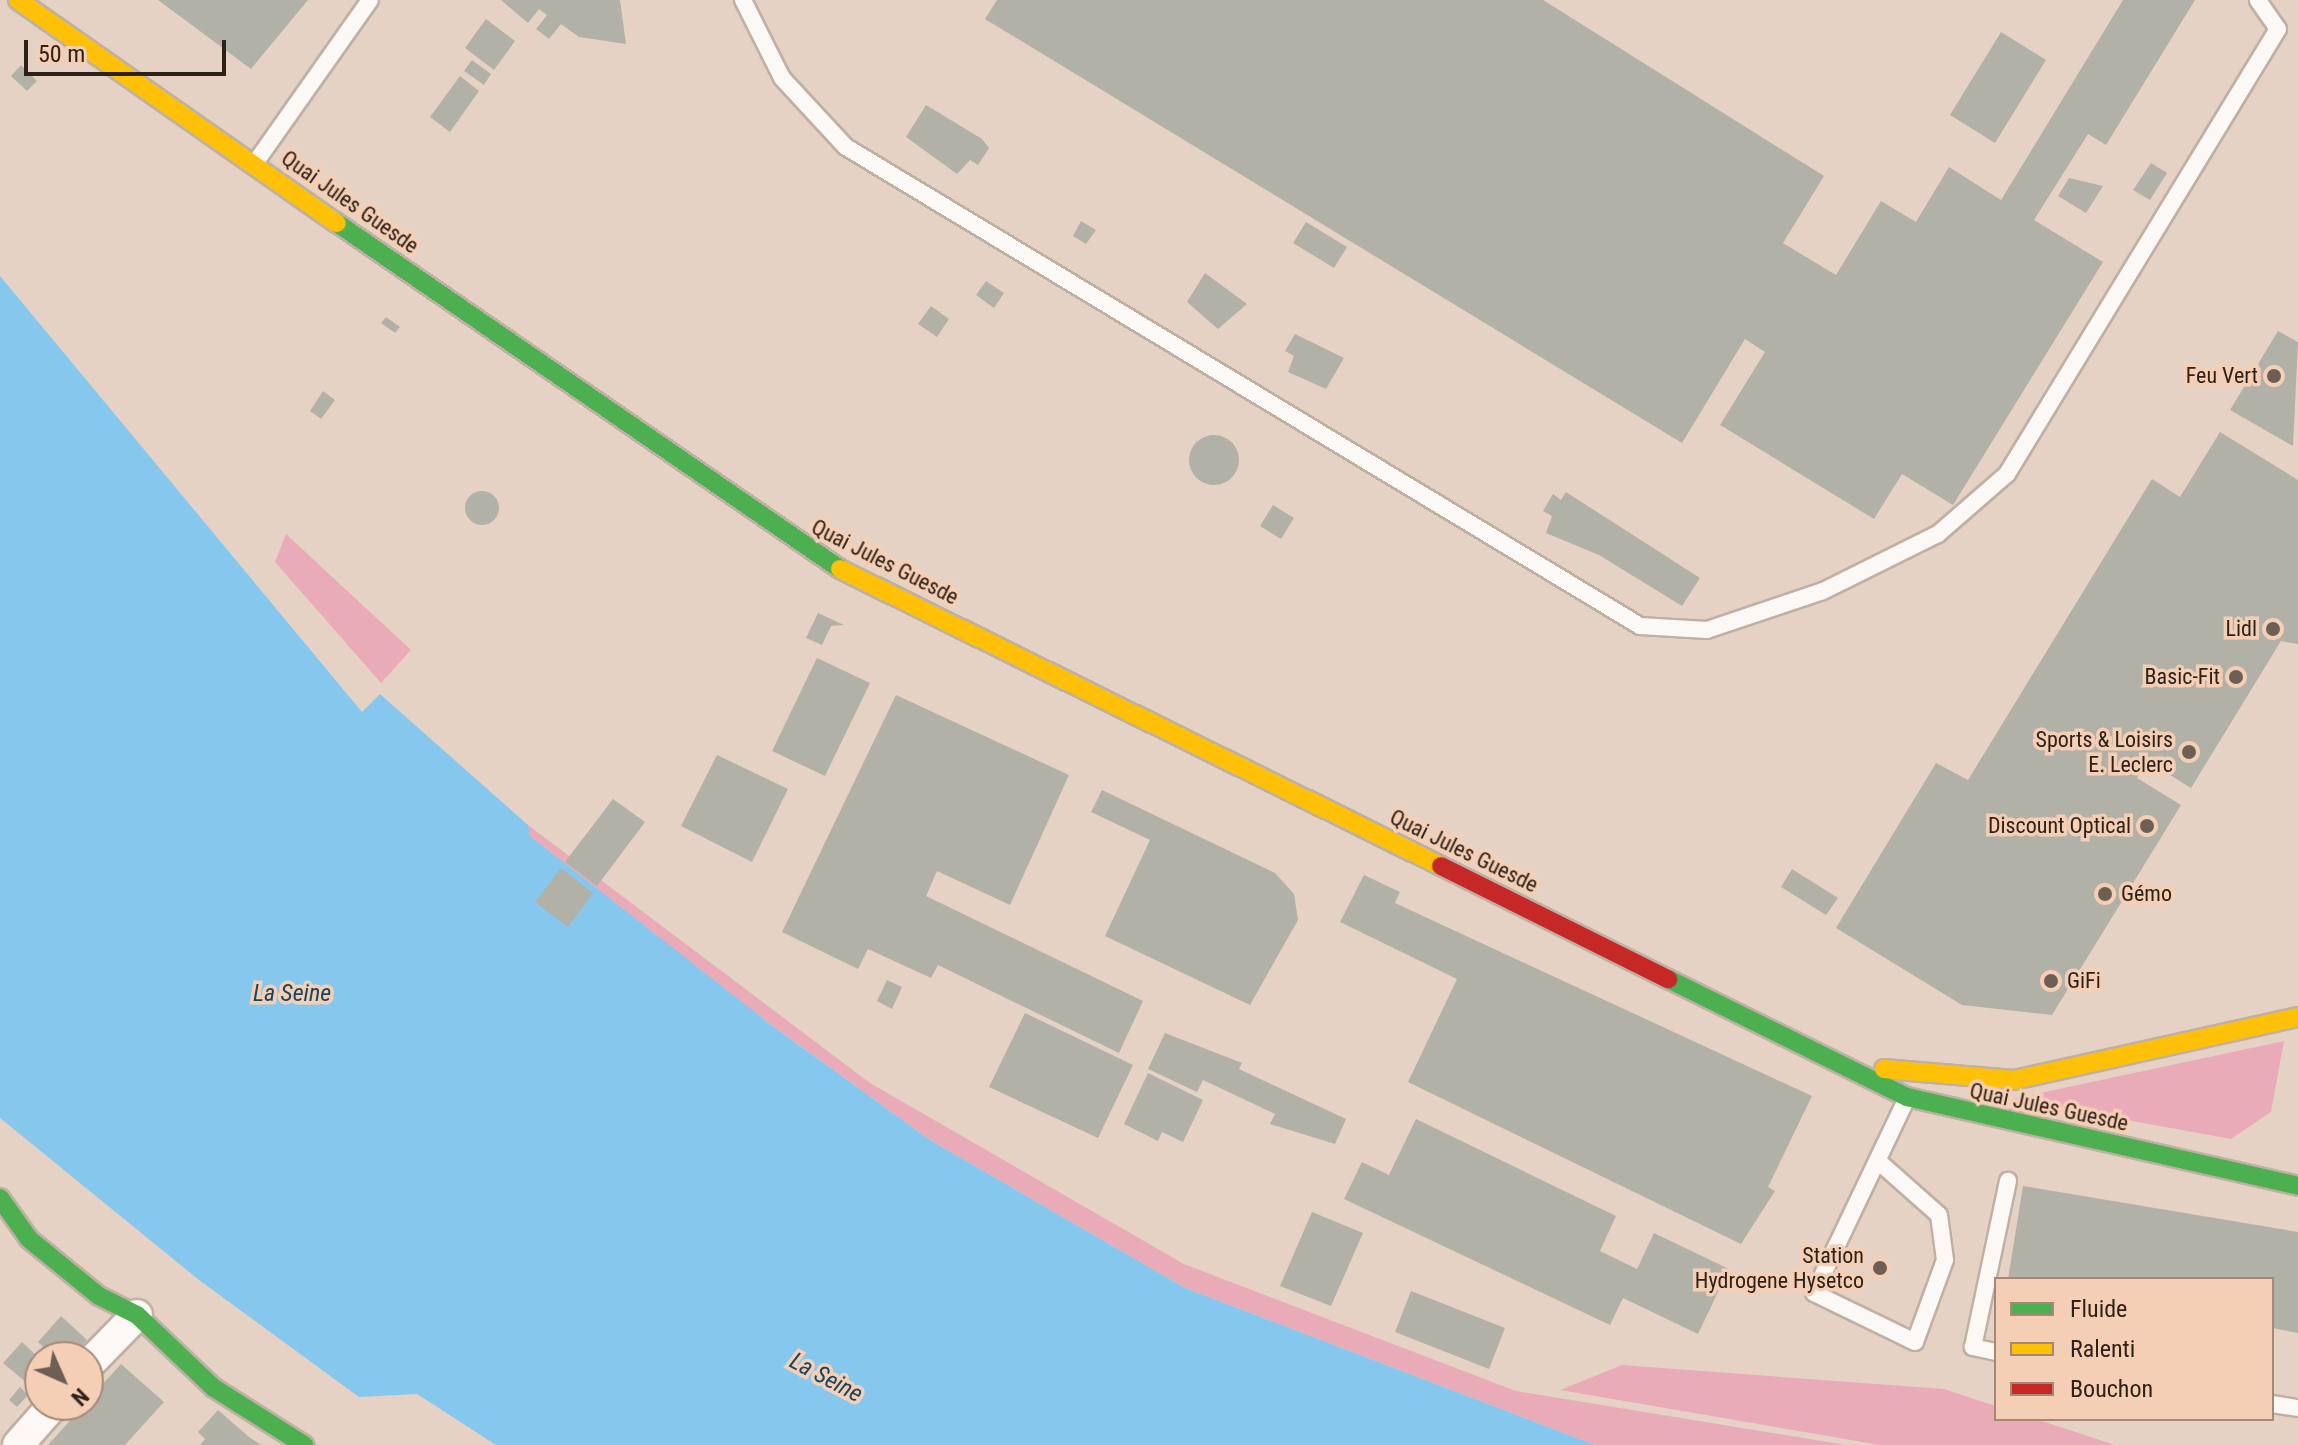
<!DOCTYPE html>
<meta charset="utf-8">
<style>
body{margin:0}
#map{position:relative;width:2298px;height:1445px;overflow:hidden;background:#e6d2c4;font-family:"Roboto Condensed",sans-serif}
div>[style]{position:absolute}
.green>*{inset:0;background:#eaabb9}
.water>*{inset:0;background:#86c8ed}
.building>*{inset:0;background:#b1b1a8}
.round{border-radius:50%}
.roads{filter:drop-shadow(2px 0 #bfb0a4) drop-shadow(-2px 0 #bfb0a4) drop-shadow(0 2px #bfb0a4) drop-shadow(0 -2px #bfb0a4)}
.lane>*{height:16px;margin:-8px;padding:0 8px;transform-origin:8px;border-radius:8px;background:#fbf8f6}
.street>*{height:30px;margin:-15px;padding:0 15px;transform-origin:15px;border-radius:15px;background:#fbf8f6}
.fast>*{height:18px;margin:-9px;padding:0 9px;transform-origin:9px;border-radius:9px;background:#4caf50}
.slow>*{height:18px;margin:-9px;padding:0 9px;transform-origin:9px;border-radius:9px;background:#ffc107}
.jam>*{height:18px;margin:-9px;padding:0 9px;transform-origin:9px;border-radius:9px;background:#c62828}
.dots>*{width:22px;height:22px;translate:-50% -50%;box-sizing:border-box;border:4px solid #f4cfb6;border-radius:50%}
span{translate:-50% -50%;white-space:nowrap;text-align:center;line-height:1.15;-webkit-text-stroke:7px #f4cfb6;paint-order:stroke}
.street-label{font-size:22px;color:#2e2117}
.poi-label{font-size:22px;color:#2e2117}
.right{translate:-100% -50%;text-align:right}
.left{translate:0 -50%;text-align:left}
.water-label{font-size:24px;color:#1a455d;font-style:italic}
.legend{position:absolute;left:1994px;top:1277px;width:280px;height:144px;box-sizing:border-box;background:#f4cfb6;border:2px solid #a58976;margin:0;padding:10px 14px;list-style:none;font-size:24px;color:#2e2117}
.legend li{display:flex;align-items:center;gap:16px;height:40px}
.legend b{width:40px;border:2px solid #a58976}
.north{position:absolute;left:24px;top:1341px;width:80px;height:80px;box-sizing:border-box;background:#f4cfb6;border:2px solid #a58976;border-radius:50%;rotate:135deg;font-size:22px;font-weight:700;line-height:32px;text-align:center;color:#2e2117}
.north::after{content:'';display:block;margin:auto;width:28px;height:36px;background:#6e5f54;clip-path:polygon(50% 0,100% 100%,50% 72%,0 100%)}
.scale{position:absolute;left:24px;top:40px;width:202px;height:36px;box-sizing:border-box;border:4px solid #2e2117;border-top:0;padding-left:10px;font-size:24px;line-height:28px;white-space:nowrap;color:#2e2117;-webkit-text-stroke:6px #f4cfb6;paint-order:stroke}
</style>
<div id="map">
<div class="green">
<i style="clip-path:polygon(286px 534px,411px 650px,381px 683px,275px 562px)"></i>
<i style="clip-path:polygon(528px 825px,870px 1083px,1184px 1264px,1516px 1391px,1846px 1445px,1595px 1445px,1185px 1288px,930px 1140px,729px 994px,530px 836px)"></i>
<i style="clip-path:polygon(2284px 1041px,2271px 1112px,2231px 1139px,2012px 1099px)"></i>
<i style="clip-path:polygon(1622px 1365px,1944px 1389px,1996px 1406px,1996px 1419px,2036px 1419px,2115px 1445px,1880px 1445px,1560px 1390px)"></i>
</div>
<div class="water">
<i style="clip-path:polygon(0 276px,362px 712px,380px 694px,528px 825px,530px 836px,770px 1024px,930px 1140px,1185px 1288px,1595px 1445px,496px 1445px,417px 1394px,359px 1397px,199px 1280px,0 1118px)"></i>
</div>
<div class="building">
<i style="clip-path:polygon(158px 0,308px 0,251px 69px)"></i>
<i style="clip-path:polygon(501px 0,620px 0,626px 44px,579px 37px,561px 24px,549px 39px,536px 29px,547px 15px,539px 9px,528px 23px)"></i>
<i style="clip-path:polygon(997px 0,1543px 0,1824px 176px,1783px 243px,1836px 275px,1881px 201px,1916px 222px,1949px 167px,2001px 200px,2123px 0,2195px 0,2106px 145px,2088px 134px,2034px 220px,2103px 262px,1953px 505px,1902px 474px,1874px 519px,1720px 425px,1765px 352px,1745px 339px,1682px 443px,985px 19px)"></i>
<i style="clip-path:polygon(486px 19px,515px 41px,494px 70px,465px 48px)"></i>
<i style="clip-path:polygon(2001px 32px,2046px 60px,1995px 143px,1950px 115px)"></i>
<i style="clip-path:polygon(472px 60px,491px 74px,484px 85px,464px 71px)"></i>
<i style="clip-path:polygon(21px 65px,37px 81px,27px 91px,11px 76px)"></i>
<i style="clip-path:polygon(460px 76px,479px 91px,450px 132px,430px 117px)"></i>
<i style="clip-path:polygon(926px 105px,982px 139px,989px 148px,978px 165px,970px 160px,957px 174px,906px 137px)"></i>
<i style="clip-path:polygon(2151px 163px,2167px 173px,2150px 200px,2133px 190px)"></i>
<i style="clip-path:polygon(2069px 178px,2103px 186px,2086px 213px,2058px 196px)"></i>
<i style="clip-path:polygon(1081px 221px,1096px 230px,1086px 244px,1073px 236px)"></i>
<i style="clip-path:polygon(1306px 222px,1347px 247px,1334px 268px,1293px 243px)"></i>
<i style="clip-path:polygon(1205px 273px,1247px 304px,1218px 329px,1187px 302px)"></i>
<i style="clip-path:polygon(986px 281px,1004px 293px,994px 308px,976px 295px)"></i>
<i style="clip-path:polygon(931px 306px,949px 319px,937px 337px,918px 324px)"></i>
<i style="clip-path:polygon(386px 317px,400px 327px,395px 333px,381px 323px)"></i>
<i style="clip-path:polygon(2278px 331px,2298px 342px,2293px 446px,2230px 410px)"></i>
<i style="clip-path:polygon(1295px 334px,1344px 358px,1326px 389px,1288px 372px,1294px 356px,1285px 351px)"></i>
<i style="clip-path:polygon(323px 391px,335px 400px,321px 419px,310px 411px)"></i>
<i style="clip-path:polygon(2220px 432px,2298px 480px,2298px 644px,2281px 641px,2191px 788px,2147px 761px,2137px 778px,2181px 805px,2052px 1015px,1962px 1005px,1836px 928px,1936px 763px,1968px 780px,2152px 479px,2180px 497px)"></i>
<i class="round" style="left:1189px;top:435px;width:50px;height:50px"></i>
<i class="round" style="left:465px;top:491px;width:34px;height:34px"></i>
<i style="clip-path:polygon(1566px 492px,1700px 578px,1682px 606px,1599px 555px,1546px 533px,1552px 516px,1543px 511px,1553px 494px,1561px 500px)"></i>
<i style="clip-path:polygon(1273px 505px,1294px 518px,1281px 539px,1260px 526px)"></i>
<i style="clip-path:polygon(818px 613px,844px 625px,831px 626px,822px 645px,806px 638px)"></i>
<i style="clip-path:polygon(817px 658px,870px 683px,825px 776px,772px 751px)"></i>
<i style="clip-path:polygon(896px 695px,1069px 775px,1010px 905px,937px 871px,926px 896px,1143px 1001px,1119px 1053px,938px 965px,931px 978px,868px 949px,858px 969px,782px 932px)"></i>
<i style="clip-path:polygon(717px 755px,788px 789px,752px 862px,681px 826px)"></i>
<i style="clip-path:polygon(1102px 790px,1275px 873px,1294px 894px,1298px 920px,1250px 1005px,1105px 936px,1150px 840px,1091px 812px)"></i>
<i style="clip-path:polygon(613px 799px,645px 822px,597px 886px,565px 862px)"></i>
<i style="clip-path:polygon(561px 868px,593px 893px,568px 927px,535px 902px)"></i>
<i style="clip-path:polygon(1792px 869px,1838px 898px,1826px 915px,1781px 887px)"></i>
<i style="clip-path:polygon(1364px 875px,1400px 892px,1395px 903px,1812px 1096px,1768px 1187px,1775px 1191px,1741px 1244px,1408px 1082px,1457px 979px,1340px 922px)"></i>
<i style="clip-path:polygon(887px 980px,902px 987px,892px 1009px,877px 1001px)"></i>
<i style="clip-path:polygon(1025px 1013px,1133px 1065px,1098px 1138px,989px 1087px)"></i>
<i style="clip-path:polygon(1165px 1033px,1242px 1063px,1239px 1069px,1346px 1119px,1335px 1144px,1270px 1124px,1275px 1114px,1203px 1080px,1197px 1092px,1148px 1069px)"></i>
<i style="clip-path:polygon(1148px 1073px,1203px 1100px,1183px 1142px,1162px 1132px,1158px 1141px,1124px 1124px)"></i>
<i style="clip-path:polygon(1416px 1119px,1616px 1216px,1600px 1251px,1637px 1269px,1654px 1233px,1729px 1269px,1698px 1334px,1623px 1298px,1610px 1325px,1344px 1199px,1362px 1162px,1389px 1175px)"></i>
<i style="clip-path:polygon(2023px 1186px,2298px 1232px,2298px 1333px,2272px 1328px,2272px 1279px,2008px 1279px)"></i>
<i style="clip-path:polygon(1312px 1212px,1363px 1233px,1331px 1306px,1280px 1286px)"></i>
<i style="clip-path:polygon(1411px 1291px,1505px 1328px,1489px 1369px,1395px 1332px)"></i>
<i style="clip-path:polygon(61px 1316px,87px 1340px,72px 1357px,54px 1357px,38px 1342px)"></i>
<i style="clip-path:polygon(22px 1342px,40px 1359px,27px 1383px,3px 1363px)"></i>
<i style="clip-path:polygon(121px 1364px,164px 1402px,125px 1445px,48px 1445px)"></i>
<i style="clip-path:polygon(20px 1387px,28px 1395px,17px 1407px,9px 1400px)"></i>
<i style="clip-path:polygon(218px 1410px,249px 1437px,261px 1445px,200px 1445px,205px 1439px,198px 1432px)"></i>
</div>
<div class="roads">
<div class="lane">
<i style="left:743px;top:0;width:87px;rotate:63.4deg"></i>
<i style="left:782px;top:78px;width:94px;rotate:47.2deg"></i>
<i style="left:846px;top:147px;width:927px;rotate:31.1deg"></i>
<i style="left:1640px;top:626px;width:67px;rotate:3.4deg"></i>
<i style="left:1707px;top:630px;width:122px;rotate:-18.6deg"></i>
<i style="left:1823px;top:591px;width:128px;rotate:-26.4deg"></i>
<i style="left:1938px;top:534px;width:91px;rotate:-41deg"></i>
<i style="left:2007px;top:474px;width:521px;rotate:-58.66deg"></i>
<i style="left:2278px;top:29px;width:35px;rotate:-125deg"></i>
<i style="left:255px;top:163px;width:199px;rotate:-54.8deg"></i>
<i style="left:1878px;top:1161px;width:81px;rotate:41.5deg"></i>
<i style="left:1939px;top:1215px;width:45px;rotate:82.4deg"></i>
<i style="left:1945px;top:1260px;width:87px;rotate:110.1deg"></i>
<i style="left:1915px;top:1342px;width:112px;rotate:-154.1deg"></i>
<i style="left:1814px;top:1293px;width:216px;rotate:-64.5deg"></i>
<i style="left:1996px;top:1352px;width:24px;rotate:-168deg"></i>
<i style="left:1973px;top:1347px;width:170px;rotate:-78.1deg"></i>
<i style="left:2272px;top:1404px;width:26px;rotate:9deg"></i>
</div>
<div class="street">
<i style="left:88px;top:1365px;width:70px;rotate:-45.6deg"></i>
<i style="left:18px;top:1445px;width:53px;rotate:-48.8deg"></i>
</div>
<div class="fast">
<i style="left:337px;top:223px;width:611px;rotate:34.52deg"></i>
<i style="left:1668px;top:979px;width:267px;rotate:26.3deg"></i>
<i style="left:1907px;top:1097px;width:401px;rotate:12.8deg"></i>
<i style="left:0;top:1198px;width:50px;rotate:54.7deg"></i>
<i style="left:29px;top:1239px;width:90px;rotate:39.2deg"></i>
<i style="left:99px;top:1296px;width:42px;rotate:26.6deg"></i>
<i style="left:137px;top:1315px;width:106px;rotate:43.5deg"></i>
<i style="left:214px;top:1388px;width:107px;rotate:32.3deg"></i>
</div>
<div class="slow">
<i style="left:18px;top:0;width:389px;rotate:35deg"></i>
<i style="left:840px;top:569px;width:670px;rotate:26.3deg"></i>
<i style="left:1884px;top:1069px;width:130px;rotate:4.8deg"></i>
<i style="left:2014px;top:1080px;width:291px;rotate:-12.5deg"></i>
</div>
<div class="jam">
<i style="left:1441px;top:866px;width:254px;rotate:26.5deg"></i>
</div>
</div>
<div class="dots">
<i style="left:2274px;top:376px;background:#6e5f54"></i>
<i style="left:2273px;top:629px;background:#6e5f54"></i>
<i style="left:2236px;top:677px;background:#6e5f54"></i>
<i style="left:2189px;top:752px;background:#6e5f54"></i>
<i style="left:2147px;top:826px;background:#6e5f54"></i>
<i style="left:2105px;top:894px;background:#6e5f54"></i>
<i style="left:2051px;top:981px;background:#6e5f54"></i>
<i style="left:1880px;top:1268px;background:#6e5f54"></i>
</div>
<div class="street-label">
<span style="left:350px;top:202px;rotate:35deg">Quai Jules Guesde</span>
<span style="left:885px;top:562px;rotate:27deg">Quai Jules Guesde</span>
<span style="left:1464px;top:851px;rotate:26deg">Quai Jules Guesde</span>
<span style="left:2049px;top:1107px;rotate:12deg">Quai Jules Guesde</span>
</div>
<div class="poi-label">
<span class="right" style="left:2258px;top:376px">Feu Vert</span>
<span class="right" style="left:2257px;top:629px">Lidl</span>
<span class="right" style="left:2220px;top:677px">Basic-Fit</span>
<span class="right" style="left:2173px;top:752px">Sports &amp; Loisirs<br>E. Leclerc</span>
<span class="right" style="left:2131px;top:826px">Discount Optical</span>
<span class="left" style="left:2121px;top:894px">Gémo</span>
<span class="left" style="left:2067px;top:981px">GiFi</span>
<span class="right" style="left:1864px;top:1268px">Station<br>Hydrogene Hysetco</span>
</div>
<div class="water-label">
<span style="left:292px;top:994px">La Seine</span>
<span style="left:826px;top:1378px;rotate:28deg">La Seine</span>
</div>
<ul class="legend">
<li><b style="height:10px;background:#4caf50"></b>Fluide</li>
<li><b style="height:10px;background:#ffc107"></b>Ralenti</li>
<li><b style="height:10px;background:#c62828"></b>Bouchon</li>
</ul>
<div class="north">N</div>
<div class="scale">50 m</div>
</div>
